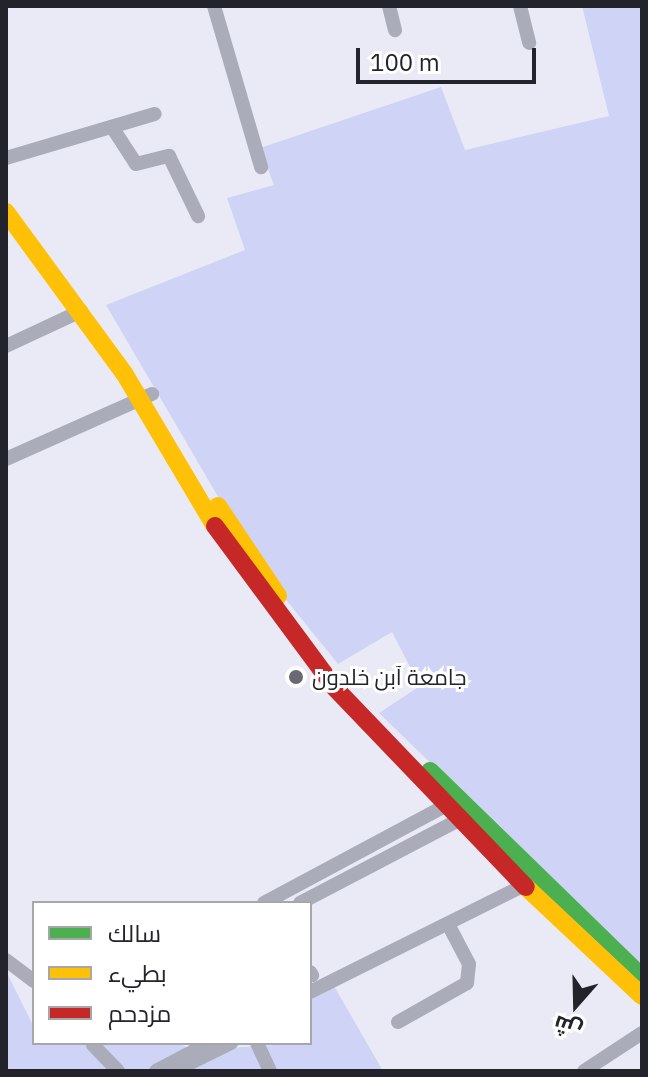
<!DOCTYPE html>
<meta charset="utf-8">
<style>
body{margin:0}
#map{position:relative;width:648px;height:1077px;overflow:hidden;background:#e9eaf5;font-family:"IBM Plex Sans",Cairo,sans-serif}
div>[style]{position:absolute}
.green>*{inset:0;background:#cfd4f7}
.street>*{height:14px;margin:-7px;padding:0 7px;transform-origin:7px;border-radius:7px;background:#aaacb9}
.fast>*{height:18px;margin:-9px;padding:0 9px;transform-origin:9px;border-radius:9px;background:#4caf50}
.slow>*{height:18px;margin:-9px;padding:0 9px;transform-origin:9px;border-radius:9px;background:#ffc107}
.jam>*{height:18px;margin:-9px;padding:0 9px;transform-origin:9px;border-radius:9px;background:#c62828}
.dots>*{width:22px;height:22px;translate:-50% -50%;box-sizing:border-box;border:4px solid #fff;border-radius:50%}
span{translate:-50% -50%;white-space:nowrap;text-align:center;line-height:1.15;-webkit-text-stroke:6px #fff;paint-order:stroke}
.poi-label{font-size:22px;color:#22232b}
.left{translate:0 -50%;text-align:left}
.frame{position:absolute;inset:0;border:8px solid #22232b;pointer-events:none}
.legend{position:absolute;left:32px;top:901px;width:280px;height:144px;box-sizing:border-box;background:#fff;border:2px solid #a7a7aa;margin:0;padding:10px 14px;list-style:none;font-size:24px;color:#22232b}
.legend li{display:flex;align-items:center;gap:16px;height:40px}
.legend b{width:40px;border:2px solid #a7a7aa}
.north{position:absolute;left:536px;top:965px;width:80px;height:80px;-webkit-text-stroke:6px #fff;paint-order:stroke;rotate:200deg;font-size:22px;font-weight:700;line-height:32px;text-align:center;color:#22232b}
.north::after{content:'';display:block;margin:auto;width:28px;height:36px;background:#22232b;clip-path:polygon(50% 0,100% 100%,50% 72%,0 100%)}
.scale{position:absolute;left:356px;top:48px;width:180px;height:36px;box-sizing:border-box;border:4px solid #22232b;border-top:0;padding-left:10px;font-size:24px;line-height:28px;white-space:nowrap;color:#22232b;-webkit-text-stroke:6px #fff;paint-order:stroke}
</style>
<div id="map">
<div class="green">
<i style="clip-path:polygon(582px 6px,642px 6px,642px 968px,379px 713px,420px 686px,392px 632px,338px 664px,258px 565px,106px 305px,245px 250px,227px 198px,274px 185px,260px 148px,441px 87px,465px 150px,609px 116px)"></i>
<i style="clip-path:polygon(6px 971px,34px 1027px,34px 1043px,178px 1043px,193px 1050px,310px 1043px,310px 998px,334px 986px,383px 1071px,6px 1071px)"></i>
</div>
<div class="street">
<i style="left:214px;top:6px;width:168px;rotate:73.7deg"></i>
<i style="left:389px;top:6px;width:25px;rotate:76deg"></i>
<i style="left:520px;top:6px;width:38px;rotate:76deg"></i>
<i style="left:112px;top:127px;width:44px;rotate:57deg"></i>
<i style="left:136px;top:164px;width:34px;rotate:-14deg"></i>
<i style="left:169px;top:156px;width:67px;rotate:64.2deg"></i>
<i style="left:6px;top:158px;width:155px;rotate:-16.5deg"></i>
<i style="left:6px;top:346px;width:83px;rotate:-25deg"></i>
<i style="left:6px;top:459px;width:160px;rotate:-24deg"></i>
<i style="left:264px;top:903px;width:205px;rotate:-28.2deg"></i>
<i style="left:300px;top:903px;width:179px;rotate:-27.6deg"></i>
<i style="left:6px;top:960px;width:35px;rotate:37deg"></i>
<i style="left:310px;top:972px;width:4px;rotate:56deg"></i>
<i style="left:310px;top:992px;width:247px;rotate:-26.5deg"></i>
<i style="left:398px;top:1022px;width:79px;rotate:-29.5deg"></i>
<i style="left:467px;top:983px;width:19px;rotate:-84deg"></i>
<i style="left:469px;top:964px;width:45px;rotate:-117.7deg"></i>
<i style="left:257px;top:1043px;width:31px;rotate:65deg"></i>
<i style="left:93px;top:1045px;width:36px;rotate:46deg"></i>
<i style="left:156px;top:1071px;width:60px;rotate:-27.8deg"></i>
<i style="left:174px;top:1071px;width:64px;rotate:-26.2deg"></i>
<i style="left:584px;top:1071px;width:69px;rotate:-33.2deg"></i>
</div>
<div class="fast">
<i style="left:430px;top:771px;width:296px;rotate:44.2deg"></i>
</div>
<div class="slow">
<i style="left:6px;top:212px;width:200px;rotate:53.8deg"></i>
<i style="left:124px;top:373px;width:178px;rotate:59.3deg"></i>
<i style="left:218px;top:506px;width:108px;rotate:56.3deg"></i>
<i style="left:526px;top:887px;width:159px;rotate:43.2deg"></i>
</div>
<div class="jam">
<i style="left:215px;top:526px;width:200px;rotate:53.5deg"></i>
<i style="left:334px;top:687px;width:277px;rotate:46.2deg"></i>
</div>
<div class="dots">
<i style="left:296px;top:677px;background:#686972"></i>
</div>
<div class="poi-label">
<span class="left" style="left:312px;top:677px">جامعة آبن خلدون</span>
</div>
<div class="frame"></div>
<ul class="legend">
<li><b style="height:10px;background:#4caf50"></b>سالك</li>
<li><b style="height:10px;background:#ffc107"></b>بطيء</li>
<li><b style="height:10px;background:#c62828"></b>مزدحم</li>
</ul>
<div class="north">ش</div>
<div class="scale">100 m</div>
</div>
